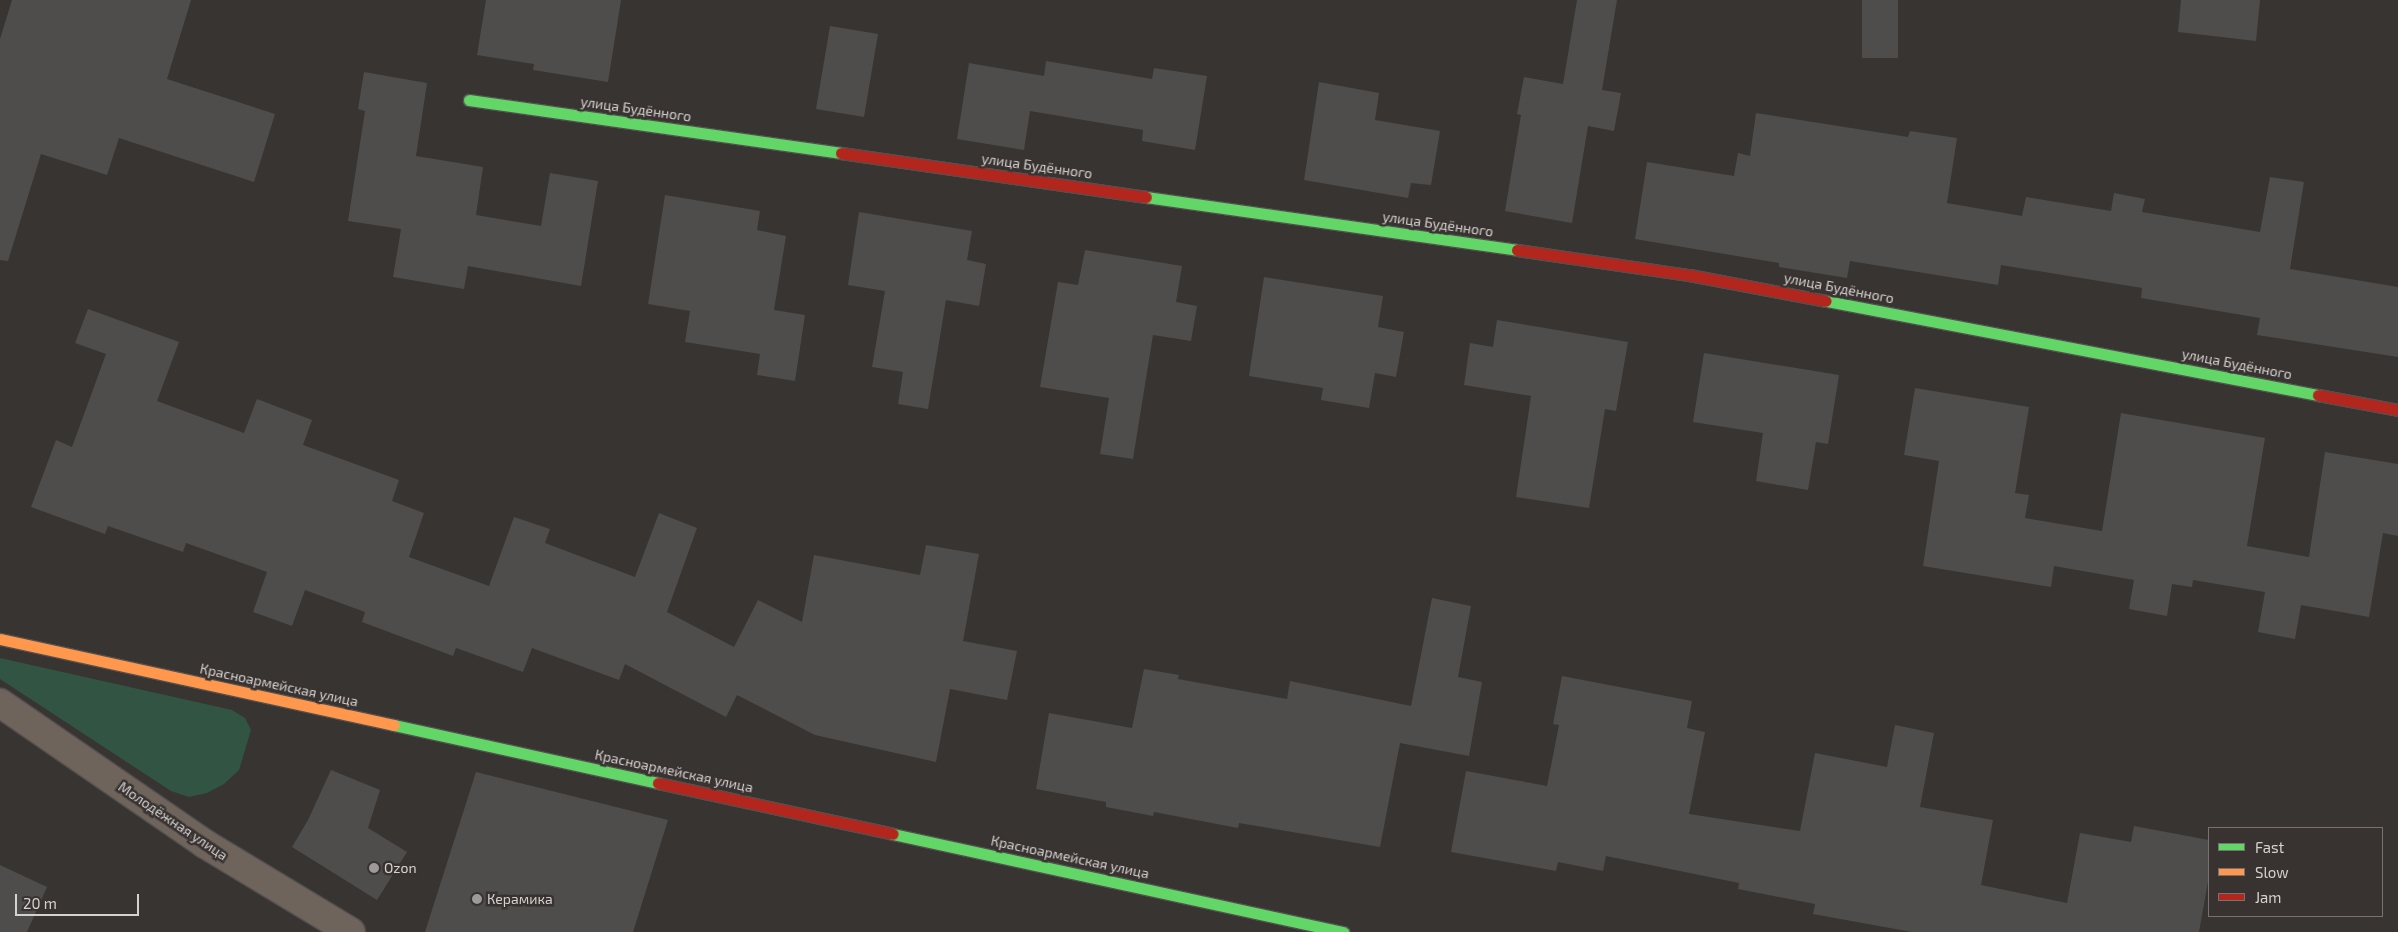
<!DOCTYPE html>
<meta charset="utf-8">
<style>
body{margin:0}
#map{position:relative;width:2398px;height:932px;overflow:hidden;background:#373432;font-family:"Exo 2",sans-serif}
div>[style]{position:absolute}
.green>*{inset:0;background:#325543}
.building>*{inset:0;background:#4f4d4b}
.roads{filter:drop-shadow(1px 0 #53504f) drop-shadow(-1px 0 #53504f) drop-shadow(0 1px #53504f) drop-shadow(0 -1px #53504f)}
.street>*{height:28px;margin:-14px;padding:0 14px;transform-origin:14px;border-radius:14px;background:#6e645c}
.fast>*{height:11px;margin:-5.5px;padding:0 5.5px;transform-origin:5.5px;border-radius:5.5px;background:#63d668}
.slow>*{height:11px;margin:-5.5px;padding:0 5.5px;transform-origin:5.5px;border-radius:5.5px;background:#ff974d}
.jam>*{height:11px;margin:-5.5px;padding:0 5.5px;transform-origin:5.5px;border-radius:5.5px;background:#b3261e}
.dots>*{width:14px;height:14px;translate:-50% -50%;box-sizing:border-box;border:2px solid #383331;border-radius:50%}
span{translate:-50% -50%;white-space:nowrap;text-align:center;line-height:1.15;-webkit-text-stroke:5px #383331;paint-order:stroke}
.street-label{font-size:14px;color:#d5d1d0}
.poi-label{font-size:14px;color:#d5d1d0}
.left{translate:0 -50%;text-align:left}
.legend{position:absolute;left:2208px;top:827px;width:175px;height:90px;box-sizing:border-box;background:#383331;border:1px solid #777271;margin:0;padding:6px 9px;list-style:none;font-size:15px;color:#d5d1d0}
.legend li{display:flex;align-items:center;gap:10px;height:25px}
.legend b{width:25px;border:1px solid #777271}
.scale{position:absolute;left:15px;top:894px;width:124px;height:22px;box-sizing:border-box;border:2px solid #d5d1d0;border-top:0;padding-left:6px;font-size:15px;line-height:18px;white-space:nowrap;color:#d5d1d0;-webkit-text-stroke:4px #383331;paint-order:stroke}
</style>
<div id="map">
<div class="green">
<i style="clip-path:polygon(0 658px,232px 710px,245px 718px,251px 730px,239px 770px,224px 784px,207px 793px,189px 797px,171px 791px,0 679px)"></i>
</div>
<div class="building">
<i style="clip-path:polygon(12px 0,191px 0,167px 79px,275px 114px,254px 182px,119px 138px,107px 175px,41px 154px,8px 261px,0 260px,0 39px)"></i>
<i style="clip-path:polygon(486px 0,621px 0,608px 82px,533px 70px,534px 64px,477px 55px)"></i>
<i style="clip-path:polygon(1577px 0,1617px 0,1602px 90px,1621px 93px,1614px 131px,1588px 126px,1572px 223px,1505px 211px,1521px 115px,1517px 114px,1524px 77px,1563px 84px)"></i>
<i style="clip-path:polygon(1862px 0,1898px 0,1898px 58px,1862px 58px)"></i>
<i style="clip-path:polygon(2181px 0,2260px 0,2256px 41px,2178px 32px)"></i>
<i style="clip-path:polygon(830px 26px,878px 34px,864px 117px,816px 109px)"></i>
<i style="clip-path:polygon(1046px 61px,1152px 79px,1154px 68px,1207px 76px,1195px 150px,1142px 141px,1143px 130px,1030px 111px,1024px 150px,957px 139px,969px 63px,1044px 76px)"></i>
<i style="clip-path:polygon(364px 72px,427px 83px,416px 156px,483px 167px,476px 215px,541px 226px,550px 173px,598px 181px,581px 286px,468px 266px,464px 289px,393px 277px,401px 229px,348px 221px,365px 111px,358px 109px)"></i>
<i style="clip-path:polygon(1319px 82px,1379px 93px,1375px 120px,1440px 131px,1431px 185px,1411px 183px,1408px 198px,1304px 180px)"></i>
<i style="clip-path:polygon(1756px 113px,1908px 137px,1910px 131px,1957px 138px,1947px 203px,2022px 216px,2026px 197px,2111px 211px,2114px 193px,2145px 199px,2142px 212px,2260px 232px,2270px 177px,2304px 182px,2290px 269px,2398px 287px,2398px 357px,2257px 335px,2260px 318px,2141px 298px,2142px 288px,2001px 265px,1998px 285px,1850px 261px,1847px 278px,1779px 267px,1779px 263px,1635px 239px,1647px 162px,1734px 176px,1738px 153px,1750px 156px)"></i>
<i style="clip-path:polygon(665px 195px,760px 211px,757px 230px,786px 236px,774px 310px,805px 315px,795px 381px,757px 375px,760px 354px,685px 342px,690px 311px,648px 304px)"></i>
<i style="clip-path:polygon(859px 212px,972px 231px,967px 260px,986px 264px,979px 306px,946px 300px,928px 409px,898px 404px,903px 372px,872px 367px,885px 291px,848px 285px)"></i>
<i style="clip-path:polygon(1085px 250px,1182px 266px,1176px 302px,1197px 306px,1191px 341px,1153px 335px,1133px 459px,1100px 454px,1109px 398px,1040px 387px,1058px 282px,1078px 285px)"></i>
<i style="clip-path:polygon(1264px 277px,1383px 296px,1378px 327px,1404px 332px,1396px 377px,1375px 373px,1369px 408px,1321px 400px,1323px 388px,1249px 376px)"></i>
<i style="clip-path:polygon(88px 309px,179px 342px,157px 401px,244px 433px,257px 399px,312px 420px,303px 445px,399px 480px,392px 501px,424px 513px,409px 557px,489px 586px,514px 517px,550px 529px,545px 543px,635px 577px,659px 513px,697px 528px,667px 612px,734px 647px,758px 600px,802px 622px,814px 555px,920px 575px,926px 545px,979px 554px,963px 641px,1017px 651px,1007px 700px,950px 689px,936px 762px,815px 735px,737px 695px,726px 717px,625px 664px,619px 680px,532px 648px,523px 672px,456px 648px,453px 656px,362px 622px,365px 612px,305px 590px,292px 626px,253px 612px,267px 572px,186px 543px,183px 552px,108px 526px,105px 534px,31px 507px,56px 440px,72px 447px,106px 354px,75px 343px)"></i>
<i style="clip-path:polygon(1497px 320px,1628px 342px,1616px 411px,1605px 409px,1589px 508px,1516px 497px,1531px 396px,1464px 385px,1470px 343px,1493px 347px)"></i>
<i style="clip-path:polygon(1704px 353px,1839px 375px,1828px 444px,1816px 442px,1808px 490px,1756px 481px,1763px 433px,1693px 422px)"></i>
<i style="clip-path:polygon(1915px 388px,2029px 407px,2015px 493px,2029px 495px,2025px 518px,2102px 531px,2121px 413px,2265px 438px,2247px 546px,2309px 557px,2325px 452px,2398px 464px,2398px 536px,2383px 533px,2369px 617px,2301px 605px,2295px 639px,2258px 632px,2265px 592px,2193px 580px,2192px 587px,2172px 584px,2167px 616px,2129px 609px,2134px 580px,2054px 566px,2051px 587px,1923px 566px,1939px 461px,1904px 455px)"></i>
<i style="clip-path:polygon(1432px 598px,1471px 606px,1458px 677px,1482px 682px,1469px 756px,1400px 743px,1380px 847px,1239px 823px,1238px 828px,1154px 812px,1153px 816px,1106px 807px,1106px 802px,1036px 789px,1049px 713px,1132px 728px,1144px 669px,1179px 675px,1178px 679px,1287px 699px,1290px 681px,1411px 706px)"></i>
<i style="clip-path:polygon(1562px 676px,1692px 701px,1687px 728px,1705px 732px,1689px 814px,1800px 831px,1815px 753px,1887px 767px,1895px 725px,1934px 733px,1920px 807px,1993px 820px,1981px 885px,2067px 903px,2080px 833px,2131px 842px,2134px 826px,2209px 840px,2209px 876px,2199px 932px,1912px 932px,1813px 914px,1815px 904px,1738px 889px,1739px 883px,1606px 856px,1603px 871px,1558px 862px,1556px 871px,1451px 852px,1466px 771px,1547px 786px,1559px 725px,1553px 724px)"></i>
<i style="clip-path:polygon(331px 770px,380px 790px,368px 828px,407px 852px,377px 900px,292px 847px,308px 820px)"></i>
<i style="clip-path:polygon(476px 772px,668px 820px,633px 932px,425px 932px)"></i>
<i style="clip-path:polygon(0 865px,47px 887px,27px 932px,0 932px)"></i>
</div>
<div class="roads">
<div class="street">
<i style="left:0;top:703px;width:249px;rotate:34.5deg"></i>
<i style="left:205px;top:844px;width:170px;rotate:31.1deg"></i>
</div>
<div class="fast">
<i style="left:469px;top:100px;width:376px;rotate:8.1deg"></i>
<i style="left:1146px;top:197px;width:375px;rotate:8.1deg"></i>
<i style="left:1826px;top:301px;width:501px;rotate:10.82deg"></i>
<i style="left:394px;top:725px;width:270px;rotate:12.4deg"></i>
<i style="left:893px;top:834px;width:461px;rotate:12.3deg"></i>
</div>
<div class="slow">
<i style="left:0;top:639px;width:403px;rotate:12.3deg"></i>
</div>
<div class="jam">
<i style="left:841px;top:153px;width:308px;rotate:8.2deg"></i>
<i style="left:1517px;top:250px;width:174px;rotate:8.3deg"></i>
<i style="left:1689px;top:275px;width:139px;rotate:10.7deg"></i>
<i style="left:2318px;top:395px;width:81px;rotate:10.6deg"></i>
<i style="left:658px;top:783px;width:240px;rotate:12.2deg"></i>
</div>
</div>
<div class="dots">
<i style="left:374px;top:868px;background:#9e9a99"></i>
<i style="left:477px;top:899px;background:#9e9a99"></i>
</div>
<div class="street-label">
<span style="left:636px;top:109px;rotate:8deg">улица Будённого</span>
<span style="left:1037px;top:166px;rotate:8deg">улица Будённого</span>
<span style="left:1438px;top:224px;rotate:8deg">улица Будённого</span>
<span style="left:1839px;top:288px;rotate:11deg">улица Будённого</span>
<span style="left:2237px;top:364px;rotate:11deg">улица Будённого</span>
<span style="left:279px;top:685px;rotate:12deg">Красноармейская улица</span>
<span style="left:674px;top:771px;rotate:12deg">Красноармейская улица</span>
<span style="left:173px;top:821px;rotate:34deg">Молодёжная улица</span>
<span style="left:1070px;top:857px;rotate:12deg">Красноармейская улица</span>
</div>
<div class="poi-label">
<span class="left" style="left:384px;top:868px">Ozon</span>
<span class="left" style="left:487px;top:899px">Керамика</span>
</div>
<ul class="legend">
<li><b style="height:6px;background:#63d668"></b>Fast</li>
<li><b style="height:6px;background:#ff974d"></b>Slow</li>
<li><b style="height:6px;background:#b3261e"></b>Jam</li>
</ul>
<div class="scale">20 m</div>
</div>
